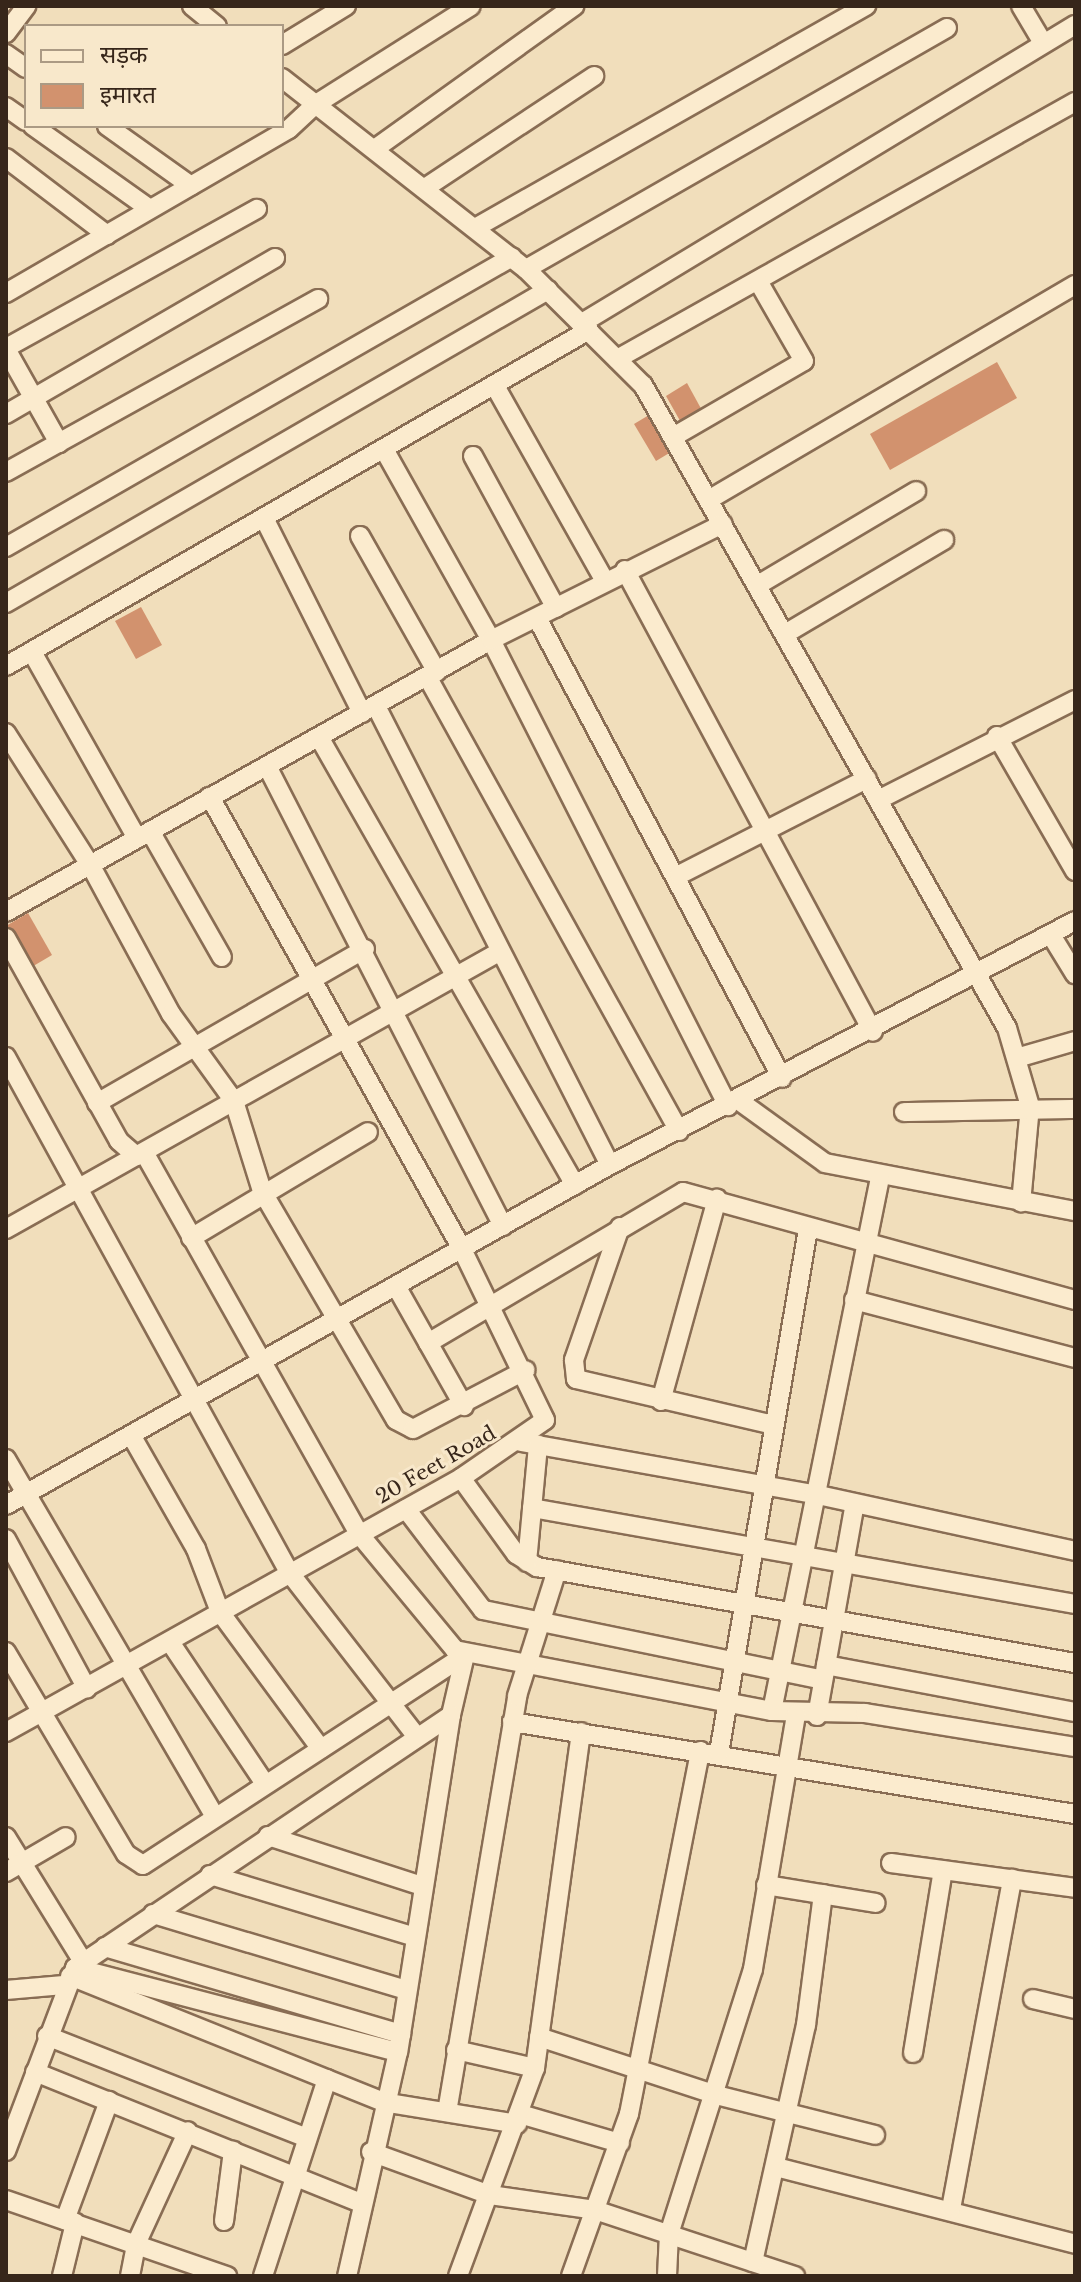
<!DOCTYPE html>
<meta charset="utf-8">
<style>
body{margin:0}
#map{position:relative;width:1081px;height:2282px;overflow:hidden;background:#f1debb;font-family:"Libre Baskerville","Noto Sans Devanagari",serif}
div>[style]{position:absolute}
.building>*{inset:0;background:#d2926e}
.roads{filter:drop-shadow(2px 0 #896d54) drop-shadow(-2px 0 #896d54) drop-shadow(0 2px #896d54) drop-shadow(0 -2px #896d54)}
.minor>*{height:18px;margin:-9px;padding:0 9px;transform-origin:9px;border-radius:9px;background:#fbebce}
span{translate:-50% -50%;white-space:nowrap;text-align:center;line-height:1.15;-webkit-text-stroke:6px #f8e8cb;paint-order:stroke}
.street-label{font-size:20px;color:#37261a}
.frame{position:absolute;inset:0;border:8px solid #37261a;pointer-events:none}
.legend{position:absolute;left:24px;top:24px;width:260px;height:104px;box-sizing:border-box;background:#f8e8cb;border:2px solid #ab9a84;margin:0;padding:10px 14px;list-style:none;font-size:24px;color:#37261a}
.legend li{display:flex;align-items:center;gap:16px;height:40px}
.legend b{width:40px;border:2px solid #ab9a84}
</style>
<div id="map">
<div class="building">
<i style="clip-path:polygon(997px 362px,1017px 398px,890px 470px,870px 434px)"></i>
<i style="clip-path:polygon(687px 383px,704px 414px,683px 426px,666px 396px)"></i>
<i style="clip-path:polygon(654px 412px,676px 449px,656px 461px,634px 424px)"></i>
<i style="clip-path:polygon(141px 607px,162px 645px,136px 659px,115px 621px)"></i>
<i style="clip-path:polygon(28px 913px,52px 955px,30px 968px,6px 926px)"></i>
</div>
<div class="roads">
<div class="minor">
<i style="left:192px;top:6px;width:32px;rotate:39deg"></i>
<i style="left:1021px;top:6px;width:43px;rotate:59.3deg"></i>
<i style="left:6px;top:33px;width:34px;rotate:-53deg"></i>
<i style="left:282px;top:45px;width:75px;rotate:-31.4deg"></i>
<i style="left:6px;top:54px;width:24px;rotate:35deg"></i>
<i style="left:282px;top:78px;width:310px;rotate:38.1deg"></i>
<i style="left:526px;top:269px;width:165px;rotate:44.8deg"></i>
<i style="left:643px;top:385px;width:739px;rotate:60.49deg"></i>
<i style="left:1007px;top:1028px;width:81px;rotate:73.6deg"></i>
<i style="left:1030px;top:1106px;width:97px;rotate:95.3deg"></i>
<i style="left:6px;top:107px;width:24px;rotate:35deg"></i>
<i style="left:33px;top:126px;width:143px;rotate:35.4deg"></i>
<i style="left:107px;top:126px;width:103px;rotate:35.5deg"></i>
<i style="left:376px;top:148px;width:244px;rotate:-35.6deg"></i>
<i style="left:6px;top:158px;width:127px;rotate:37.3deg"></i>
<i style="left:425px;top:188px;width:203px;rotate:-33.5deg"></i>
<i style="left:475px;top:228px;width:450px;rotate:-29.6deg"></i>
<i style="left:526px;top:269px;width:485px;rotate:-29.8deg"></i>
<i style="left:6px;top:293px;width:327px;rotate:-30.1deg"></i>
<i style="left:289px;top:129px;width:37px;rotate:-43deg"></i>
<i style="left:316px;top:104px;width:183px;rotate:-32.3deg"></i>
<i style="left:582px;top:323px;width:576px;rotate:-31.15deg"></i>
<i style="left:6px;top:348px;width:287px;rotate:-29deg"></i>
<i style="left:6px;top:349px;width:108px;rotate:60.6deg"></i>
<i style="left:617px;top:359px;width:525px;rotate:-29.3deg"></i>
<i style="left:495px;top:386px;width:224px;rotate:60.6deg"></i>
<i style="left:6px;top:414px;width:311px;rotate:-30.1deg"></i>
<i style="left:673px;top:437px;width:151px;rotate:-30.1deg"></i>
<i style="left:804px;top:361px;width:92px;rotate:-119.9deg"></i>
<i style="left:385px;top:451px;width:217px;rotate:60.7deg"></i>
<i style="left:491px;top:640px;width:523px;rotate:63.04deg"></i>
<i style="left:473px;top:456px;width:173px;rotate:61.4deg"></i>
<i style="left:6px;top:472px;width:357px;rotate:-29deg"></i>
<i style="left:710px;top:499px;width:423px;rotate:-30.4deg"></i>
<i style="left:265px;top:520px;width:216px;rotate:63.3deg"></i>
<i style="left:360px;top:536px;width:156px;rotate:60.5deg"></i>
<i style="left:6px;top:547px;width:583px;rotate:-29.82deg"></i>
<i style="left:625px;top:570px;width:524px;rotate:61.77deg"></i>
<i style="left:758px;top:585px;width:184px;rotate:-30.7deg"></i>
<i style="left:6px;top:603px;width:626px;rotate:-30.01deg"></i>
<i style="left:537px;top:618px;width:521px;rotate:61.96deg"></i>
<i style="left:785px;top:634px;width:185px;rotate:-30.6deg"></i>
<i style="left:32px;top:652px;width:214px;rotate:60.6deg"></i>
<i style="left:6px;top:666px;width:673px;rotate:-29.96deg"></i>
<i style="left:428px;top:678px;width:518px;rotate:61.01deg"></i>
<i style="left:376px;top:706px;width:515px;rotate:62.99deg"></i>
<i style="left:6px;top:733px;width:160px;rotate:57.5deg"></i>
<i style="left:92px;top:868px;width:166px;rotate:61.6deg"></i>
<i style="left:171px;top:1014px;width:107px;rotate:54.1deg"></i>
<i style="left:234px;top:1101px;width:94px;rotate:72.7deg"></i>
<i style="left:262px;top:1191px;width:265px;rotate:59.7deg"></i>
<i style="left:396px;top:1420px;width:19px;rotate:28deg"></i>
<i style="left:413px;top:1429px;width:127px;rotate:-27.6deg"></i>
<i style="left:997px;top:736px;width:156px;rotate:60deg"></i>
<i style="left:319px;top:737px;width:516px;rotate:60.26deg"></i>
<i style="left:267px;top:766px;width:517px;rotate:62.84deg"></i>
<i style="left:878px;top:800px;width:221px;rotate:-26.9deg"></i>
<i style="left:150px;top:831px;width:145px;rotate:60.3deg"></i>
<i style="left:679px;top:875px;width:211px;rotate:-27.1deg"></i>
<i style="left:6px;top:912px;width:556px;rotate:-29.28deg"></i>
<i style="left:491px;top:640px;width:259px;rotate:-26.6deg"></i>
<i style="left:1051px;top:935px;width:46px;rotate:58.4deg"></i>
<i style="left:6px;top:938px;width:232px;rotate:60.9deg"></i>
<i style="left:119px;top:1141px;width:23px;rotate:41deg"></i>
<i style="left:136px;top:1156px;width:9px;rotate:-13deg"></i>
<i style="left:145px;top:1154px;width:437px;rotate:60.6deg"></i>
<i style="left:360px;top:1535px;width:149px;rotate:50.4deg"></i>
<i style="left:455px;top:1650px;width:323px;rotate:10.9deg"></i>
<i style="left:772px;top:1711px;width:93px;rotate:1.2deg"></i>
<i style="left:865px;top:1713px;width:213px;rotate:9.2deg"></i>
<i style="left:6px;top:1057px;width:588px;rotate:61.21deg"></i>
<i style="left:289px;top:1572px;width:207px;rotate:52.2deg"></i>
<i style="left:1020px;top:1057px;width:57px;rotate:-16.2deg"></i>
<i style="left:738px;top:1100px;width:107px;rotate:35.9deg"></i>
<i style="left:825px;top:1163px;width:255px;rotate:10.9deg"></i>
<i style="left:97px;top:1103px;width:309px;rotate:-29.9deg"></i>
<i style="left:904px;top:1112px;width:171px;rotate:-1deg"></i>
<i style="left:620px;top:1227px;width:141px;rotate:109.1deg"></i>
<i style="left:574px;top:1360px;width:19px;rotate:84deg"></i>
<i style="left:576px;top:1379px;width:203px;rotate:13.1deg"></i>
<i style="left:6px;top:1229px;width:565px;rotate:-29.33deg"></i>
<i style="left:191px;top:1238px;width:206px;rotate:-30.9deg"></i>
<i style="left:396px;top:1286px;width:138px;rotate:60.5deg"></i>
<i style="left:854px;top:1300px;width:228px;rotate:14.7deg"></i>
<i style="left:428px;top:1343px;width:296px;rotate:-30.6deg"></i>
<i style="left:683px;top:1192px;width:407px;rotate:15.4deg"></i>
<i style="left:661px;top:1401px;width:210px;rotate:-74.5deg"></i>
<i style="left:131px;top:1435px;width:131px;rotate:60.3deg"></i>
<i style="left:196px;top:1549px;width:67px;rotate:69.1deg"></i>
<i style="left:220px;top:1612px;width:170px;rotate:53.6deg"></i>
<i style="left:521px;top:1442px;width:298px;rotate:10.1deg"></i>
<i style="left:814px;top:1494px;width:267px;rotate:12.3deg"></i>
<i style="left:6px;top:1459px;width:414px;rotate:59.7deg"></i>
<i style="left:461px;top:1478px;width:94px;rotate:54.1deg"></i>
<i style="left:516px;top:1554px;width:25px;rotate:32deg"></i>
<i style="left:537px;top:1567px;width:546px;rotate:10.12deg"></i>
<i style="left:6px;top:1505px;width:693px;rotate:-29.38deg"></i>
<i style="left:610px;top:1165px;width:525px;rotate:-27.69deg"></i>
<i style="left:532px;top:1508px;width:551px;rotate:10.03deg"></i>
<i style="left:406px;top:1509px;width:127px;rotate:52.7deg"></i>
<i style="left:483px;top:1610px;width:347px;rotate:11.6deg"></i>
<i style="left:6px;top:1539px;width:170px;rotate:61.6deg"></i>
<i style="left:527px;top:1562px;width:118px;rotate:-84.6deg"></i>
<i style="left:170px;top:1642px;width:171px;rotate:56.2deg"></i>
<i style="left:6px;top:1652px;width:235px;rotate:59.3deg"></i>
<i style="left:126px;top:1854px;width:20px;rotate:33deg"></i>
<i style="left:143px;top:1865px;width:384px;rotate:-33.1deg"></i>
<i style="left:826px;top:1665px;width:253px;rotate:10.7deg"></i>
<i style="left:772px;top:1711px;width:544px;rotate:-78.55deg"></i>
<i style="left:451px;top:1715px;width:62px;rotate:-76.9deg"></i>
<i style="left:817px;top:1716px;width:216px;rotate:-79.9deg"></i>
<i style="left:512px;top:1722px;width:570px;rotate:9.28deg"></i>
<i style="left:6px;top:1732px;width:521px;rotate:-29.17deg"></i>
<i style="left:461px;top:1478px;width:102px;rotate:-34.6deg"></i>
<i style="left:545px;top:1420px;width:190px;rotate:-115.9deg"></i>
<i style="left:462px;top:1249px;width:518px;rotate:-119.14deg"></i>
<i style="left:719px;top:1753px;width:532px;rotate:-80.36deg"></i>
<i style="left:268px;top:1836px;width:162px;rotate:18deg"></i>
<i style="left:6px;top:1837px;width:156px;rotate:58.3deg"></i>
<i style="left:891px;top:1863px;width:186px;rotate:7.7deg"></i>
<i style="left:6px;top:1872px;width:69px;rotate:-30.3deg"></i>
<i style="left:210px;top:1875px;width:214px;rotate:16.8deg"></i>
<i style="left:766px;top:1885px;width:111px;rotate:9.3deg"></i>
<i style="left:153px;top:1914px;width:265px;rotate:16.7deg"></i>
<i style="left:105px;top:1947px;width:309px;rotate:16.4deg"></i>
<i style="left:83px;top:1970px;width:325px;rotate:14.6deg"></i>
<i style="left:70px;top:1976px;width:337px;rotate:21.9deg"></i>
<i style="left:383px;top:2102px;width:136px;rotate:9.3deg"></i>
<i style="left:6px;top:1990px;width:58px;rotate:-4.9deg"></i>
<i style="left:1033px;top:1999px;width:43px;rotate:13.4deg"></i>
<i style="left:47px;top:2036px;width:279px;rotate:21.4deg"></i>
<i style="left:539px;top:2037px;width:186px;rotate:18.1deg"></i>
<i style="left:716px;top:2095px;width:164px;rotate:14.1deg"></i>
<i style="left:456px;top:2050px;width:81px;rotate:12.8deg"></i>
<i style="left:913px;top:2053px;width:185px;rotate:-80.7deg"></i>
<i style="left:35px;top:2072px;width:351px;rotate:21.9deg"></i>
<i style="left:447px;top:2112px;width:422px;rotate:-80.4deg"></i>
<i style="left:517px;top:1696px;width:132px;rotate:-72.4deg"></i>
<i style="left:520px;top:2114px;width:104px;rotate:16.2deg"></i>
<i style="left:6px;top:2151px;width:196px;rotate:-69.3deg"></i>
<i style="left:75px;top:1968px;width:453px;rotate:-33.9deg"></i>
<i style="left:451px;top:1715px;width:341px;rotate:98.9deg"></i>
<i style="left:398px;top:2052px;width:230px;rotate:102.8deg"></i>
<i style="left:371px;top:2152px;width:127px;rotate:19.9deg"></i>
<i style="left:490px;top:2195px;width:106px;rotate:8.1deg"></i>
<i style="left:595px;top:2210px;width:211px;rotate:18.3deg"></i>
<i style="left:776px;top:2167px;width:309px;rotate:14.4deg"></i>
<i style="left:6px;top:2200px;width:234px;rotate:19deg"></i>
<i style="left:951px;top:2209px;width:336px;rotate:-79.5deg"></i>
<i style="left:65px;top:2220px;width:127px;rotate:-69.7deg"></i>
<i style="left:224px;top:2221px;width:71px;rotate:-82.7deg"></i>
<i style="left:753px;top:2262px;width:243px;rotate:-77.4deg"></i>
<i style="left:806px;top:2025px;width:132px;rotate:-82.6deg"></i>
<i style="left:62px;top:2276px;width:55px;rotate:-76.2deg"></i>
<i style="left:130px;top:2276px;width:33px;rotate:-79deg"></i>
<i style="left:136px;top:2244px;width:124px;rotate:-65.3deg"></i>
<i style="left:263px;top:2276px;width:207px;rotate:-72deg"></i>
<i style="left:458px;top:2276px;width:222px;rotate:-69.7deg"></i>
<i style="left:535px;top:2068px;width:339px;rotate:-82.2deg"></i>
<i style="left:571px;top:2276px;width:172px;rotate:-70.3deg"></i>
<i style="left:629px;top:2114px;width:370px;rotate:-78.9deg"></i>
<i style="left:667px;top:2276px;width:42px;rotate:-87.3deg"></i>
<i style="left:669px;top:2234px;width:278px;rotate:-72.4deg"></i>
<i style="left:753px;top:1969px;width:259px;rotate:-80.4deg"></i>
</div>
</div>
<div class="street-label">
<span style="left:436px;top:1465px;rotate:-30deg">20 Feet Road</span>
</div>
<div class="frame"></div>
<ul class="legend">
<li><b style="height:10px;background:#fbebce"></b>सड़क</li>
<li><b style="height:22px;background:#d2926e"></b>इमारत</li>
</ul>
</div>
